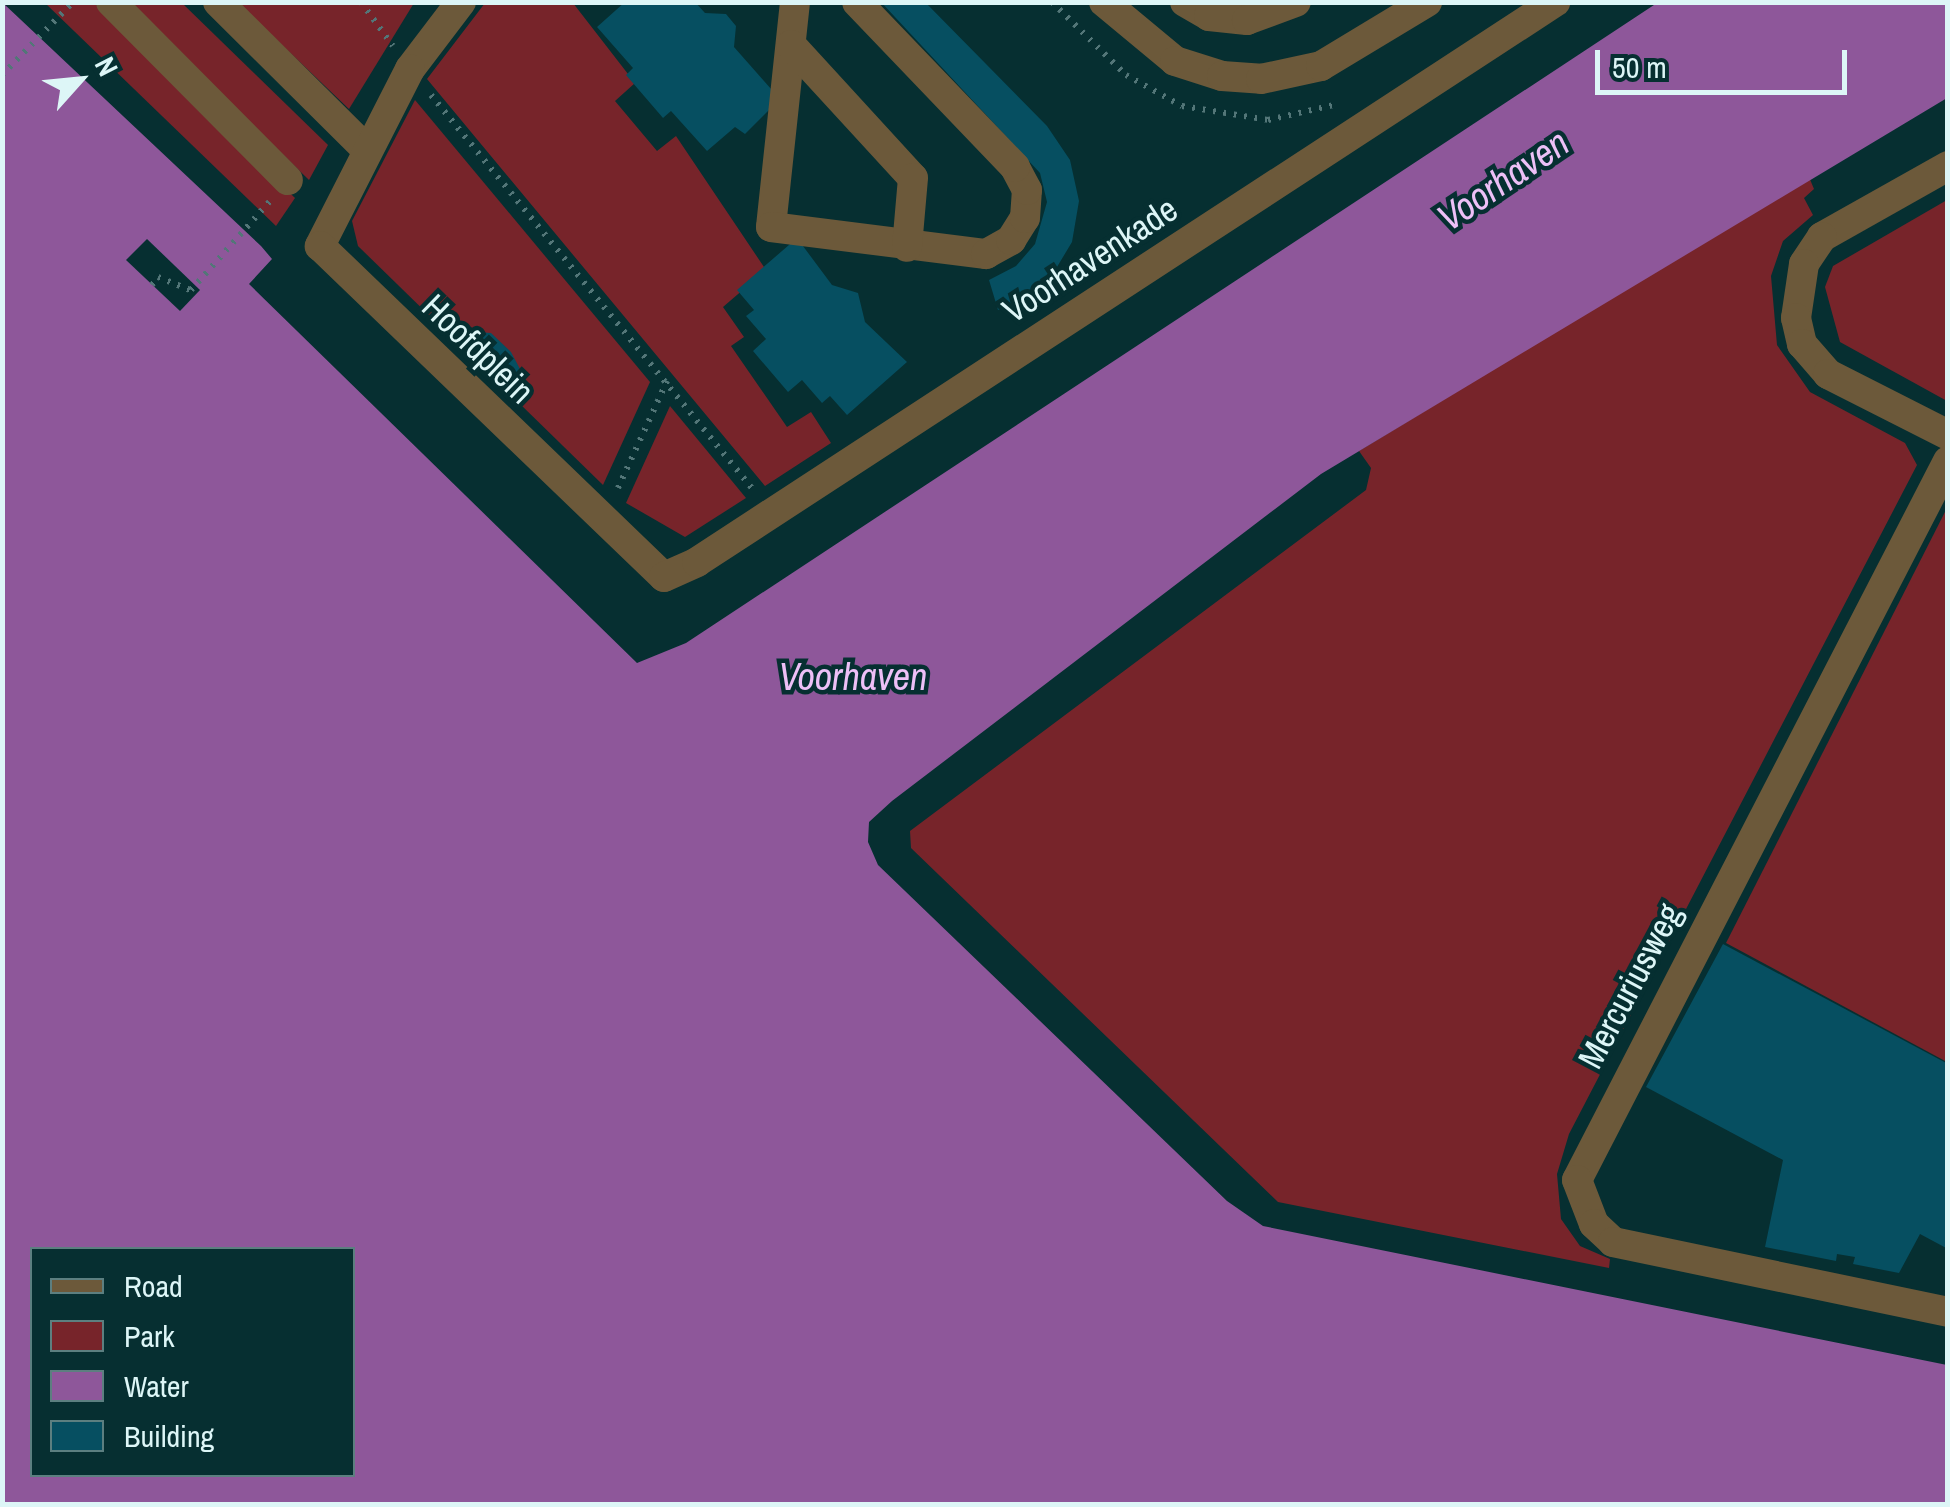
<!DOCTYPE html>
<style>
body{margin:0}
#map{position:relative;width:1950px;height:1507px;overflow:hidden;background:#062f31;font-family:"Archivo Narrow",sans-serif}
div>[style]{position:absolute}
.green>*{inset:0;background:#77242a}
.water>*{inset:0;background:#8e579a}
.pier>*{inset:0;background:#062f31}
.building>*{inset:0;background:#064f61}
.path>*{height:6px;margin-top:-3px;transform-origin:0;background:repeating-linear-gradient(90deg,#537678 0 2.5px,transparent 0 10.5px)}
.minor>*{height:30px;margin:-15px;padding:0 15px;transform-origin:15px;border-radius:15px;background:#6c593a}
span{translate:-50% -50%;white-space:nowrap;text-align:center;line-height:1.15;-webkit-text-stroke:9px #062f31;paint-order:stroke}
.street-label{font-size:35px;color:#ddf6f7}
.water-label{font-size:38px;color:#edc0f7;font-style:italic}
.frame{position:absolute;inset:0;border:5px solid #ddf6f7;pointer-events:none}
.legend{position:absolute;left:30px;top:1247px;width:325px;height:230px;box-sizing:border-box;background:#062f31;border:2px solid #5c7f80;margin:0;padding:12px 18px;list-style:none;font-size:30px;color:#ddf6f7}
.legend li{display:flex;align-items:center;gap:20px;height:50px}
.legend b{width:50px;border:2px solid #5c7f80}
.north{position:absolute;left:30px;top:30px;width:100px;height:100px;-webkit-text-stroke:8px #062f31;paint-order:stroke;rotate:63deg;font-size:28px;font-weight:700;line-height:40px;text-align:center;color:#ddf6f7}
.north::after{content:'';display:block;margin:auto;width:35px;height:45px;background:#ddf6f7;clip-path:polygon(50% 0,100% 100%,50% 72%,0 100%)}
.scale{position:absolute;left:1595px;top:50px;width:252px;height:45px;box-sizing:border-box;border:5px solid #ddf6f7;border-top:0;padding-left:12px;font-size:30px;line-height:35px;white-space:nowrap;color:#ddf6f7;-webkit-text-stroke:8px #062f31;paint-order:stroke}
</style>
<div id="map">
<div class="green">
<i style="clip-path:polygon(45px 3px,94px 3px,295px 198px,276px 226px)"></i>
<i style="clip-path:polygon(127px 3px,182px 3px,328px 145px,309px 180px)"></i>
<i style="clip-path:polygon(238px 3px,414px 3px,349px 109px)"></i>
<i style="clip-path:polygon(485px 3px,573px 3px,635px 83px,615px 101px,657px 151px,676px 136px,766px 270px,723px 307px,744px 337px,731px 346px,787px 427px,811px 412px,831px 443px,765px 486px,427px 79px)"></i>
<i style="clip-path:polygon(415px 100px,650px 382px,603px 485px,358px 246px,352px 221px)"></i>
<i style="clip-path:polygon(1809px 177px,1814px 189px,1804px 198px,1813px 215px,1783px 241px,1771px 276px,1777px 345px,1810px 392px,1905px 443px,1917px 465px,1569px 1134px,1557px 1174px,1561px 1219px,1580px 1246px,1610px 1259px,1609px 1268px,1278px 1202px,911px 848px,910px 831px,1366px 490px,1371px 468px,1359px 451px)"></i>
<i style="clip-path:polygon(1947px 200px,1947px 401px,1840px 342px,1825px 287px,1833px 266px)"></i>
<i style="clip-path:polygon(670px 406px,746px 498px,685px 537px,626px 503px)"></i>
<i style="clip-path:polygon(1947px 508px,1947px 1062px,1726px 943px)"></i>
</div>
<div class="water">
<i style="clip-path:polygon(evenodd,3px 3px,261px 246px,272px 259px,249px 284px,637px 663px,686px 643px,1657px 3px,1947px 3px,1947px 98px,1321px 474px,892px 801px,869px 822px,868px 842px,878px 865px,1227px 1201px,1263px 1226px,1947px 1365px,1947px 1504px,3px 1504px,3px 3px,32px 1250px,352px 1250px,352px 1474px,32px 1474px,32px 1250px)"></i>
</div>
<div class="pier">
<i style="clip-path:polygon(147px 239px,200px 290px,180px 311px,126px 260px)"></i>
</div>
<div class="building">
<i style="clip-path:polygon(625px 2px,695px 2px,705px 13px,726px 14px,736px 26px,734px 47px,780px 99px,745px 134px,735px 127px,707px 151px,671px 111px,663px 118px,626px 75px,633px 68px,597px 27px)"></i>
<i style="clip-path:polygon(881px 2px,925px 2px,1047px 126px,1070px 160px,1079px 201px,1072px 242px,1051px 277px,1019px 303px,998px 310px,989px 280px,1016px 266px,1035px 244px,1047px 202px,1040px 173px)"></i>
<i style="clip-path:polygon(797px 238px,832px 285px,858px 293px,865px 322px,907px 362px,847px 415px,830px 396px,822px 403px,802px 380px,788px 392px,753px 351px,766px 339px,746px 316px,754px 310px,737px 290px)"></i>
<i style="clip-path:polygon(477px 332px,491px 333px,511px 352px,520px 369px,517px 381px,493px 376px,468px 353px,469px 338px)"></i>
<i style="clip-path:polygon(1723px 944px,1948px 1064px,1948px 1249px,1920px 1234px,1899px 1273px,1853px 1264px,1855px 1257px,1837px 1254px,1836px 1261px,1765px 1247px,1783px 1160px,1646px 1087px)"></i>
</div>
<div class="path">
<i style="left:361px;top:2px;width:54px;rotate:54deg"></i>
<i style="left:1052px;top:2px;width:104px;rotate:44.6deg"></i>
<i style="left:1126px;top:75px;width:64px;rotate:29deg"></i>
<i style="left:1182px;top:106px;width:87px;rotate:9.2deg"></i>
<i style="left:1268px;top:120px;width:68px;rotate:-12.8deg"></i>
<i style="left:2px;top:75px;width:102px;rotate:-45.8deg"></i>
<i style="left:431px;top:95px;width:512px;rotate:50.78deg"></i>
<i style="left:152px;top:285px;width:10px;rotate:-53deg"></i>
<i style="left:158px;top:277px;width:35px;rotate:22deg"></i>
<i style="left:191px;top:290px;width:118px;rotate:-48.4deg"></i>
<i style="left:618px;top:488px;width:118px;rotate:-65.4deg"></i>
</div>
<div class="minor">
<i style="left:111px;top:2px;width:251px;rotate:45.2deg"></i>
<i style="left:218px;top:2px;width:209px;rotate:44.8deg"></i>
<i style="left:461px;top:2px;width:84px;rotate:127.3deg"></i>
<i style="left:410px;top:69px;width:199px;rotate:117deg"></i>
<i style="left:320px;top:246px;width:477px;rotate:43.9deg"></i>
<i style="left:664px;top:577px;width:36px;rotate:-24deg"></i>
<i style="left:697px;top:562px;width:1025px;rotate:-33.13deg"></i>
<i style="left:795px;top:2px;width:226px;rotate:96.1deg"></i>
<i style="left:771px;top:227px;width:217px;rotate:7.2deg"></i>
<i style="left:986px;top:254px;width:29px;rotate:-29deg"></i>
<i style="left:1011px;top:240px;width:26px;rotate:-58deg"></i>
<i style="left:1025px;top:218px;width:28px;rotate:-86deg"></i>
<i style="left:1027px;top:190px;width:26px;rotate:-118deg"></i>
<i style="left:1015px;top:167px;width:228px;rotate:-133.8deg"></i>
<i style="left:1104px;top:2px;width:92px;rotate:39.7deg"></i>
<i style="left:1175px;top:61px;width:49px;rotate:17.7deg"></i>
<i style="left:1222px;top:76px;width:39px;rotate:4deg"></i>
<i style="left:1261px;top:79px;width:61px;rotate:-12.2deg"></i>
<i style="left:1321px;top:66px;width:124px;rotate:-31.1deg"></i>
<i style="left:1185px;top:2px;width:28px;rotate:30deg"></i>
<i style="left:1209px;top:16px;width:38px;rotate:6deg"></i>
<i style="left:1247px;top:20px;width:52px;rotate:-20.2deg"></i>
<i style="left:791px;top:45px;width:180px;rotate:47.5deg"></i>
<i style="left:913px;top:178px;width:69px;rotate:95deg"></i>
<i style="left:1948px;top:166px;width:145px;rotate:150.6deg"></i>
<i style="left:1822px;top:237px;width:32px;rotate:124deg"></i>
<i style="left:1804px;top:264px;width:55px;rotate:98.4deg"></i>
<i style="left:1796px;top:318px;width:27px;rotate:77deg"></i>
<i style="left:1802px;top:344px;width:40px;rotate:49deg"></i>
<i style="left:1828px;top:374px;width:135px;rotate:26.9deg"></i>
<i style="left:1948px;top:461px;width:809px;rotate:117.29deg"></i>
<i style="left:1577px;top:1180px;width:47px;rotate:68.9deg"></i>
<i style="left:1594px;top:1224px;width:26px;rotate:43deg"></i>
<i style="left:1613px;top:1242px;width:342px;rotate:11.8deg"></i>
</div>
<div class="street-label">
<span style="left:1090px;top:260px;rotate:-33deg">Voorhavenkade</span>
<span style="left:478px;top:349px;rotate:44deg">Hoofdplein</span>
<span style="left:1630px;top:986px;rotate:-62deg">Mercuriusweg</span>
</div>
<div class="water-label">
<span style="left:1503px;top:180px;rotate:-34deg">Voorhaven</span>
<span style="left:853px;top:677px">Voorhaven</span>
</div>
<div class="frame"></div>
<ul class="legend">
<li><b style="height:12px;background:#6c593a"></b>Road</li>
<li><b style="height:28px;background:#77242a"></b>Park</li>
<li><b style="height:28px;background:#8e579a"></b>Water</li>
<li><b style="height:28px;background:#064f61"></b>Building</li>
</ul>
<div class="north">N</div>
<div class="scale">50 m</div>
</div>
